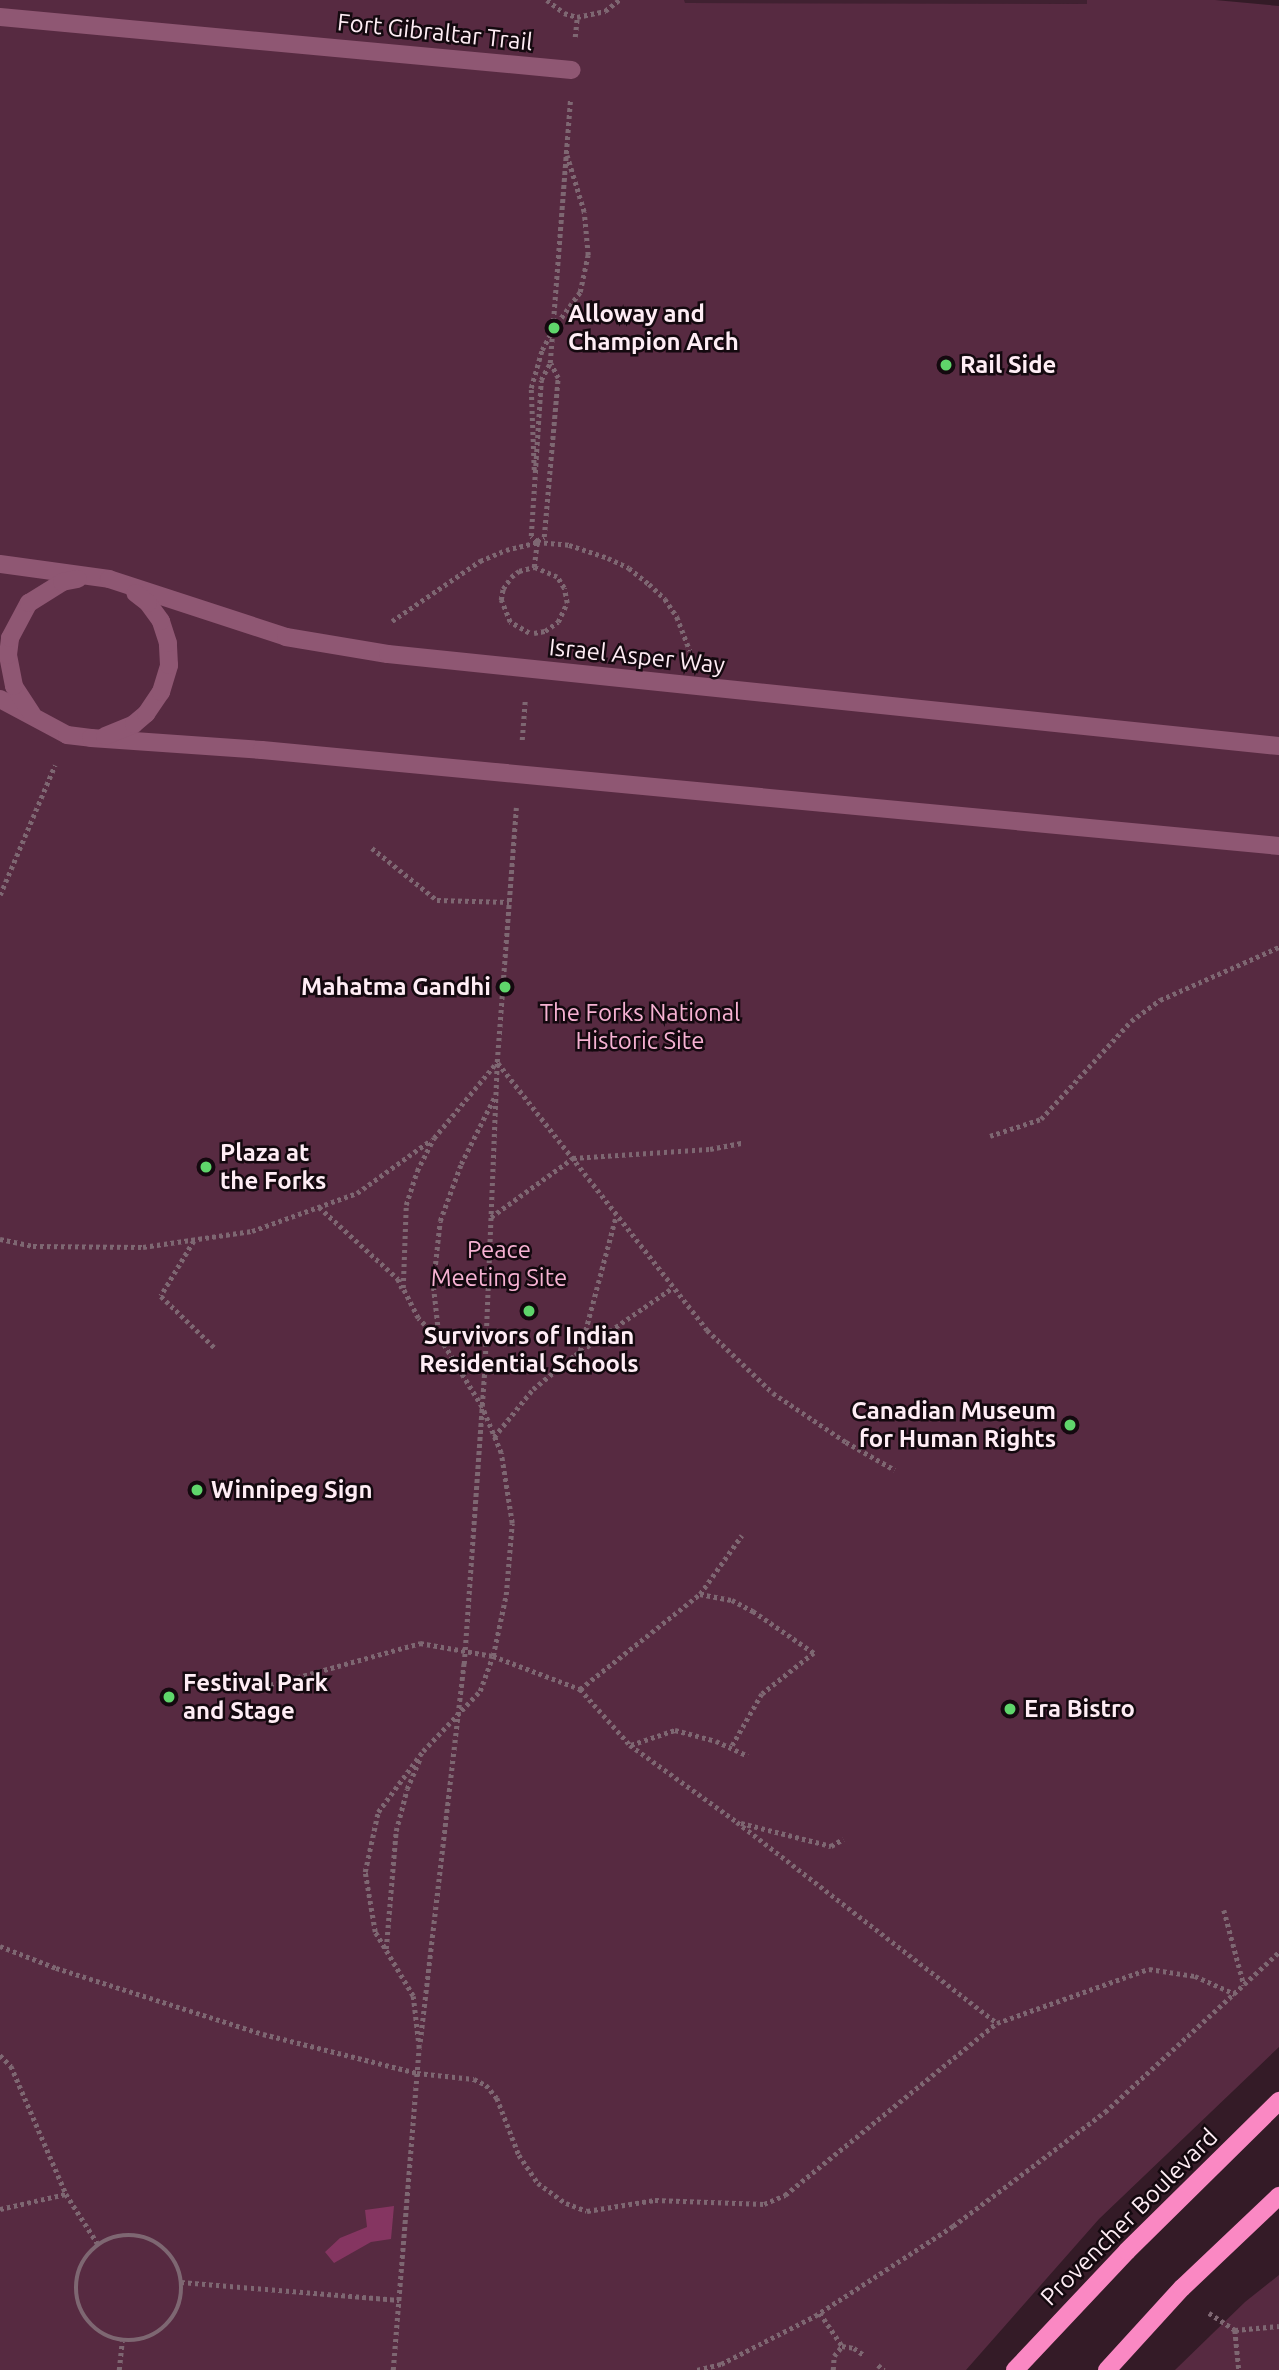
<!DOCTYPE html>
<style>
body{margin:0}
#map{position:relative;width:1279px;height:2370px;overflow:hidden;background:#341b27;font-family:Ubuntu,sans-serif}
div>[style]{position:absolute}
.built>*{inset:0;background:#402131}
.green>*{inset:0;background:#572a41}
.water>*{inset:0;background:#853561}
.path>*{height:4.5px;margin-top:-2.25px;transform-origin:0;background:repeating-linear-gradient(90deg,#7e6772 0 3.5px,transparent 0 7px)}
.path>.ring{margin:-2.25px;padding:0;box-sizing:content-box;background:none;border:4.5px solid #7e6772;border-radius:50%}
.minor>*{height:18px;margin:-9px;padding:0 9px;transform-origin:9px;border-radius:9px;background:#8f5773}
.major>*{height:18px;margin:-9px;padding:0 9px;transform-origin:9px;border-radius:9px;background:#fa88c3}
.dots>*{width:19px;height:19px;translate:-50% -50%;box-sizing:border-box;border:4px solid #14090f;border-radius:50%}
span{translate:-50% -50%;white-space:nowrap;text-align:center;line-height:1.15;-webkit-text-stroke:5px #14090f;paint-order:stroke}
.street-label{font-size:24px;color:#ffedf5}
.poi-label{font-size:24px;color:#ffedf5;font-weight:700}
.left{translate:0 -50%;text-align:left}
.right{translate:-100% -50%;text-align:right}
.park-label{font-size:24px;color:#f7b2d3}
</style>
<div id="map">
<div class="built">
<i style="clip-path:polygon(684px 0,1087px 0,1087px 4px,684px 3px)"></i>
</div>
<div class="green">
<i style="clip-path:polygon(0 0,684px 0,685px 3px,1087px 4px,1087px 0,1215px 0,1279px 6px,1279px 2047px,1099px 2219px,966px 2370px,0 2370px)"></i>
<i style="clip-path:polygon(1279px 2275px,1279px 2370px,1175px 2370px,1245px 2302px)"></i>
</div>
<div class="water">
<i style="clip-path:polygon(394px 2206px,391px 2239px,371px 2242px,334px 2263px,325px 2252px,340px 2238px,367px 2227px,365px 2210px)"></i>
</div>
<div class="path">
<i style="left:547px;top:0;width:21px;rotate:37deg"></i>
<i style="left:564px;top:13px;width:14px;rotate:17deg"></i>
<i style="left:575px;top:37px;width:20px;rotate:-84deg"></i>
<i style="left:577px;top:17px;width:29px;rotate:-12deg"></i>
<i style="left:605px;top:11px;width:18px;rotate:-38deg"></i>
<i style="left:534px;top:470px;width:82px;rotate:-92.1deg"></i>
<i style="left:531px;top:388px;width:40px;rotate:-74deg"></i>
<i style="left:542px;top:350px;width:24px;rotate:-62deg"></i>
<i style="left:553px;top:329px;width:46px;rotate:-53.9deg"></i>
<i style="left:580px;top:292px;width:38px;rotate:-78deg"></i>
<i style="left:588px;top:255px;width:43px;rotate:-95.3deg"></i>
<i style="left:584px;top:212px;width:59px;rotate:-106.9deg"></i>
<i style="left:537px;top:541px;width:8px;rotate:-30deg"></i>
<i style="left:544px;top:537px;width:160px;rotate:-85deg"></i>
<i style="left:558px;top:378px;width:16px;rotate:-117deg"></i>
<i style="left:392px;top:621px;width:107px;rotate:-34.3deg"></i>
<i style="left:480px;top:561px;width:28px;rotate:-23deg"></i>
<i style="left:506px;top:550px;width:32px;rotate:-14deg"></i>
<i style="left:537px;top:542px;width:32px;rotate:5deg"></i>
<i style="left:569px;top:545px;width:41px;rotate:18.4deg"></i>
<i style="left:608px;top:558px;width:23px;rotate:25deg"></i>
<i style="left:629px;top:568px;width:26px;rotate:39deg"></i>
<i style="left:649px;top:584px;width:22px;rotate:43deg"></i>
<i style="left:665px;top:599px;width:22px;rotate:56deg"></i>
<i style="left:677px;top:617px;width:36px;rotate:69deg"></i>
<i style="left:529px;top:633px;width:22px;rotate:-150deg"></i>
<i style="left:510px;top:622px;width:24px;rotate:-112deg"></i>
<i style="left:501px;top:600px;width:11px;rotate:-80deg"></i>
<i style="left:503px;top:589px;width:14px;rotate:-56deg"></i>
<i style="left:511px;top:577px;width:10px;rotate:-37deg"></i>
<i style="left:519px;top:571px;width:16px;rotate:-15deg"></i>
<i style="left:534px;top:567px;width:25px;rotate:-83deg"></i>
<i style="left:537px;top:542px;width:8px;rotate:-135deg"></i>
<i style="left:531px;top:536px;width:156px;rotate:-86.3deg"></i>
<i style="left:541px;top:380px;width:19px;rotate:-62deg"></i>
<i style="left:550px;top:363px;width:263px;rotate:-85.6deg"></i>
<i style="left:534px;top:633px;width:11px;rotate:-10deg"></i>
<i style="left:545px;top:631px;width:16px;rotate:-35deg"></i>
<i style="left:558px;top:622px;width:21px;rotate:-65deg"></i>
<i style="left:567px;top:603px;width:15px;rotate:-101deg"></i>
<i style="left:564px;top:588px;width:13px;rotate:-122deg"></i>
<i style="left:557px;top:577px;width:25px;rotate:-157deg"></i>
<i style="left:522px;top:740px;width:40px;rotate:-85.7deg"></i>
<i style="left:372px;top:848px;width:83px;rotate:38.7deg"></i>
<i style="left:437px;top:900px;width:72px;rotate:1.6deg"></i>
<i style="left:0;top:895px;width:141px;rotate:-67.1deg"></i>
<i style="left:498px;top:1063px;width:339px;rotate:51.9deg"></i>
<i style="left:707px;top:1330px;width:91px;rotate:43.7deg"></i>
<i style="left:773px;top:1393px;width:88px;rotate:33.9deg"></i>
<i style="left:846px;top:1442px;width:56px;rotate:29.7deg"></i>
<i style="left:990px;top:1136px;width:54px;rotate:-18.4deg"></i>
<i style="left:1041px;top:1119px;width:133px;rotate:-47.4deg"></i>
<i style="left:1131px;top:1021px;width:36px;rotate:-36deg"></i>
<i style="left:1160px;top:1000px;width:130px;rotate:-24deg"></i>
<i style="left:319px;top:1207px;width:107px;rotate:42.3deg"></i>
<i style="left:398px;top:1279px;width:10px;rotate:66deg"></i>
<i style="left:491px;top:1217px;width:101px;rotate:-35.7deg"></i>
<i style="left:573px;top:1158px;width:137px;rotate:-3.8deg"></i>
<i style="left:710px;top:1149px;width:33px;rotate:-11deg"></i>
<i style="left:0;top:1239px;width:34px;rotate:12deg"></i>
<i style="left:33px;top:1246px;width:110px;rotate:0.5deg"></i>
<i style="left:143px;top:1247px;width:110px;rotate:-8.4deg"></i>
<i style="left:252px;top:1231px;width:112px;rotate:-19.9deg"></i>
<i style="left:357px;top:1193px;width:91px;rotate:-35.6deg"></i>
<i style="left:194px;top:1241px;width:64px;rotate:121deg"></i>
<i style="left:161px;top:1296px;width:74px;rotate:43.9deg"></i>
<i style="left:439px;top:1339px;width:54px;rotate:-96.3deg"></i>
<i style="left:433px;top:1285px;width:64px;rotate:-83.8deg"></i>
<i style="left:440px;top:1221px;width:61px;rotate:-69.8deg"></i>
<i style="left:461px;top:1164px;width:74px;rotate:-63.4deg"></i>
<i style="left:580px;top:1351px;width:140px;rotate:-75.1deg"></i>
<i style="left:494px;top:1437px;width:62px;rotate:-50.9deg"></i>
<i style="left:533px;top:1389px;width:54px;rotate:-39deg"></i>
<i style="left:575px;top:1355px;width:118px;rotate:-34.6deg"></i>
<i style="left:700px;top:1594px;width:33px;rotate:11deg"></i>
<i style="left:732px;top:1600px;width:24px;rotate:28deg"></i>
<i style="left:753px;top:1611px;width:74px;rotate:34.5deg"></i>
<i style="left:814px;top:1653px;width:66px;rotate:141.7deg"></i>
<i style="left:762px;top:1694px;width:62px;rotate:119.9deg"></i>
<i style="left:233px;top:1680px;width:37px;rotate:8deg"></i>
<i style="left:270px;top:1685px;width:156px;rotate:-15.6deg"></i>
<i style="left:420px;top:1643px;width:74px;rotate:10.1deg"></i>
<i style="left:493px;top:1656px;width:93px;rotate:20.8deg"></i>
<i style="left:580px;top:1689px;width:75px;rotate:48.2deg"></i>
<i style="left:630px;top:1745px;width:132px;rotate:35.7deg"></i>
<i style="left:737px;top:1822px;width:329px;rotate:37.7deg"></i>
<i style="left:997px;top:2023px;width:161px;rotate:-19.6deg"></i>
<i style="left:1149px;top:1969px;width:47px;rotate:8.7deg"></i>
<i style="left:1195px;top:1976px;width:44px;rotate:24.2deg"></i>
<i style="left:580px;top:1689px;width:153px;rotate:-38.4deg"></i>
<i style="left:700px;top:1594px;width:72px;rotate:-54.6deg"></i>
<i style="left:631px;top:1745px;width:46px;rotate:-18.8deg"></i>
<i style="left:675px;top:1730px;width:42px;rotate:15deg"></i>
<i style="left:716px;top:1741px;width:35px;rotate:25deg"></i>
<i style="left:741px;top:1823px;width:93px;rotate:14.3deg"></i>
<i style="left:831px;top:1846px;width:14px;rotate:-30deg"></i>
<i style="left:1224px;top:1910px;width:78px;rotate:75.1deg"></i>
<i style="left:0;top:1946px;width:60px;rotate:21.4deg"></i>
<i style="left:56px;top:1968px;width:217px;rotate:17.7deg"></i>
<i style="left:263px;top:2034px;width:159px;rotate:14.2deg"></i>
<i style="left:417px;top:2073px;width:57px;rotate:6deg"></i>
<i style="left:474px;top:2079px;width:13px;rotate:27deg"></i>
<i style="left:486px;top:2085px;width:17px;rotate:50deg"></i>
<i style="left:497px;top:2098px;width:61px;rotate:68.9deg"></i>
<i style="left:519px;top:2155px;width:34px;rotate:56deg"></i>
<i style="left:538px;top:2183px;width:34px;rotate:36deg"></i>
<i style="left:566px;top:2203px;width:22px;rotate:21deg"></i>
<i style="left:587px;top:2211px;width:69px;rotate:-9.2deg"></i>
<i style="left:655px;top:2200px;width:109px;rotate:2.1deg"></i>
<i style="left:764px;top:2204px;width:23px;rotate:-23deg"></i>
<i style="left:785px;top:2195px;width:273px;rotate:-39.1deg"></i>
<i style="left:386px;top:1949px;width:118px;rotate:-85.2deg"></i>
<i style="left:396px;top:1831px;width:43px;rotate:-75.3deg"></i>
<i style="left:407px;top:1789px;width:33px;rotate:-67deg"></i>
<i style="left:420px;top:2042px;width:381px;rotate:-83.4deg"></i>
<i style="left:464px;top:1664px;width:304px;rotate:-86deg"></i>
<i style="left:485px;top:1361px;width:298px;rotate:-87.7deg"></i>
<i style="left:0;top:2055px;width:16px;rotate:45deg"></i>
<i style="left:11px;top:2066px;width:139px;rotate:66.7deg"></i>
<i style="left:66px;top:2194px;width:59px;rotate:57.4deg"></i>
<i style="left:0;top:2209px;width:68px;rotate:-12.8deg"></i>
<i class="ring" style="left:76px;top:2235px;width:101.5px;height:101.5px"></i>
<i style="left:181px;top:2282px;width:219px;rotate:4.7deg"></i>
<i style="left:820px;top:2313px;width:40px;rotate:56deg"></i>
<i style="left:842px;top:2346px;width:12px;rotate:9deg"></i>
<i style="left:854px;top:2348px;width:12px;rotate:35deg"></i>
<i style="left:1209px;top:2313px;width:31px;rotate:33deg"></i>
<i style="left:1235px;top:2330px;width:44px;rotate:-5.2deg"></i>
<i style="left:1235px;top:2330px;width:40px;rotate:84.3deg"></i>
<i style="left:878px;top:2365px;width:8px;rotate:40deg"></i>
<i style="left:119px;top:2370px;width:29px;rotate:-84deg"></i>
<i style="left:393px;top:2370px;width:323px;rotate:-85.4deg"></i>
<i style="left:419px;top:2048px;width:52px;rotate:-96.6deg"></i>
<i style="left:413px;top:1996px;width:74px;rotate:-120.7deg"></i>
<i style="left:375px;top:1932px;width:61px;rotate:-99.5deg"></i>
<i style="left:365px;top:1872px;width:61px;rotate:-77.8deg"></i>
<i style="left:378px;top:1812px;width:76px;rotate:-53.6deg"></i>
<i style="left:423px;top:1751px;width:83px;rotate:-46.5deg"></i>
<i style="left:480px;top:1691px;width:37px;rotate:-70deg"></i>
<i style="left:493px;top:1656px;width:62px;rotate:-78deg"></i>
<i style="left:506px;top:1595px;width:72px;rotate:-85.2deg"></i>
<i style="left:512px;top:1523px;width:71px;rotate:-98.9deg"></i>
<i style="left:501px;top:1453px;width:50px;rotate:-112.4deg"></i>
<i style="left:482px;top:1407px;width:73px;rotate:-121.5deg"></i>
<i style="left:444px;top:1345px;width:37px;rotate:-134deg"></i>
<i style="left:418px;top:1318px;width:34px;rotate:-117deg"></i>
<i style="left:403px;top:1288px;width:83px;rotate:-87.9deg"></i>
<i style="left:406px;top:1205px;width:36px;rotate:-72deg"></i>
<i style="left:417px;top:1171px;width:37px;rotate:-63deg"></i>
<i style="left:434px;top:1138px;width:99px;rotate:-50.3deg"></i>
<i style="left:497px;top:1062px;width:255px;rotate:-85.7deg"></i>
<i style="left:697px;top:2370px;width:25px;rotate:-14deg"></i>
<i style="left:721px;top:2364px;width:106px;rotate:-27.1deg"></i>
<i style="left:815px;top:2316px;width:165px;rotate:-33.1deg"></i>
<i style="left:953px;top:2226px;width:190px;rotate:-36.9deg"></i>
<i style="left:1105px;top:2112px;width:236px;rotate:-42.6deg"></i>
<i style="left:833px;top:2370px;width:14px;rotate:-86deg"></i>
<i style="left:834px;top:2356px;width:13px;rotate:-51deg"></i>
</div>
<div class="minor">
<i style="left:0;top:17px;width:574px;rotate:5.29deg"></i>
<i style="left:0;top:564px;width:110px;rotate:7.8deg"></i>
<i style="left:109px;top:579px;width:186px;rotate:18.1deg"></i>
<i style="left:286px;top:637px;width:103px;rotate:9.5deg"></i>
<i style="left:388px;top:654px;width:896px;rotate:5.9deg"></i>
<i style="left:0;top:699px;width:76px;rotate:28.2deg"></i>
<i style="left:67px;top:735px;width:24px;rotate:7deg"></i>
<i style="left:91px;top:738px;width:171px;rotate:4deg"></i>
<i style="left:262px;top:750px;width:1022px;rotate:5.39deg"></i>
<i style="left:32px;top:714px;width:33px;rotate:-123deg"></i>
<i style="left:14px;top:686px;width:32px;rotate:-101deg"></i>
<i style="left:8px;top:655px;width:17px;rotate:-83deg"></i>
<i style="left:10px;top:638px;width:40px;rotate:-62deg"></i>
<i style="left:29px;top:603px;width:39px;rotate:-32deg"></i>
<i style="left:62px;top:582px;width:16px;rotate:-11deg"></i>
<i style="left:105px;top:736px;width:31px;rotate:-22deg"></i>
<i style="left:134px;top:724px;width:16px;rotate:-40deg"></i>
<i style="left:146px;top:714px;width:27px;rotate:-56deg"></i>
<i style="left:161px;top:692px;width:28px;rotate:-73deg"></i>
<i style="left:169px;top:665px;width:22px;rotate:-93deg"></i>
<i style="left:168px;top:643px;width:23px;rotate:-108deg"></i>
<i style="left:161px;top:621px;width:22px;rotate:-126deg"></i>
<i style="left:148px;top:603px;width:16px;rotate:-142deg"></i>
</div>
<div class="major">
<i style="left:1015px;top:2370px;width:163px;rotate:-46.7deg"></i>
<i style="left:1127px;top:2251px;width:214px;rotate:-44.6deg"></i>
<i style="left:1107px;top:2370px;width:111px;rotate:-47.6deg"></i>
<i style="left:1182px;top:2288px;width:134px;rotate:-43.5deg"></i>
</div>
<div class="dots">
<i style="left:554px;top:328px;background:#5fd56b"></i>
<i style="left:946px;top:365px;background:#5fd56b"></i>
<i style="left:505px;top:987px;background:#5fd56b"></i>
<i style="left:206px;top:1167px;background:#5fd56b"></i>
<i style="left:529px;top:1311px;background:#5fd56b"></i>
<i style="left:1070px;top:1425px;background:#5fd56b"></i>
<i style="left:197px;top:1490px;background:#5fd56b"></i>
<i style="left:169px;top:1697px;background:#5fd56b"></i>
<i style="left:1010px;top:1709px;background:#5fd56b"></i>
</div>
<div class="street-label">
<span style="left:435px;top:32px;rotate:6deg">Fort Gibraltar Trail</span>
<span style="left:637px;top:656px;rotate:6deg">Israel Asper Way</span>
<span style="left:1129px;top:2217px;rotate:-45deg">Provencher Boulevard</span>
</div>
<div class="poi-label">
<span class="left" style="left:568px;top:328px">Alloway and<br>Champion Arch</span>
<span class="left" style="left:960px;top:365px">Rail Side</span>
<span class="right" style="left:491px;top:987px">Mahatma Gandhi</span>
<span class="left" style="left:220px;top:1167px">Plaza at<br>the Forks</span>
<span style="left:529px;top:1350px">Survivors of Indian<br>Residential Schools</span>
<span class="right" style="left:1056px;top:1425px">Canadian Museum<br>for Human Rights</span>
<span class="left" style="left:211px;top:1490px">Winnipeg Sign</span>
<span class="left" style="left:183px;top:1697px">Festival Park<br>and Stage</span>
<span class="left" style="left:1024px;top:1709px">Era Bistro</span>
</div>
<div class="park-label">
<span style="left:640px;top:1027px">The Forks National<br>Historic Site</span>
<span style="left:499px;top:1264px">Peace<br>Meeting Site</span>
</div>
</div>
